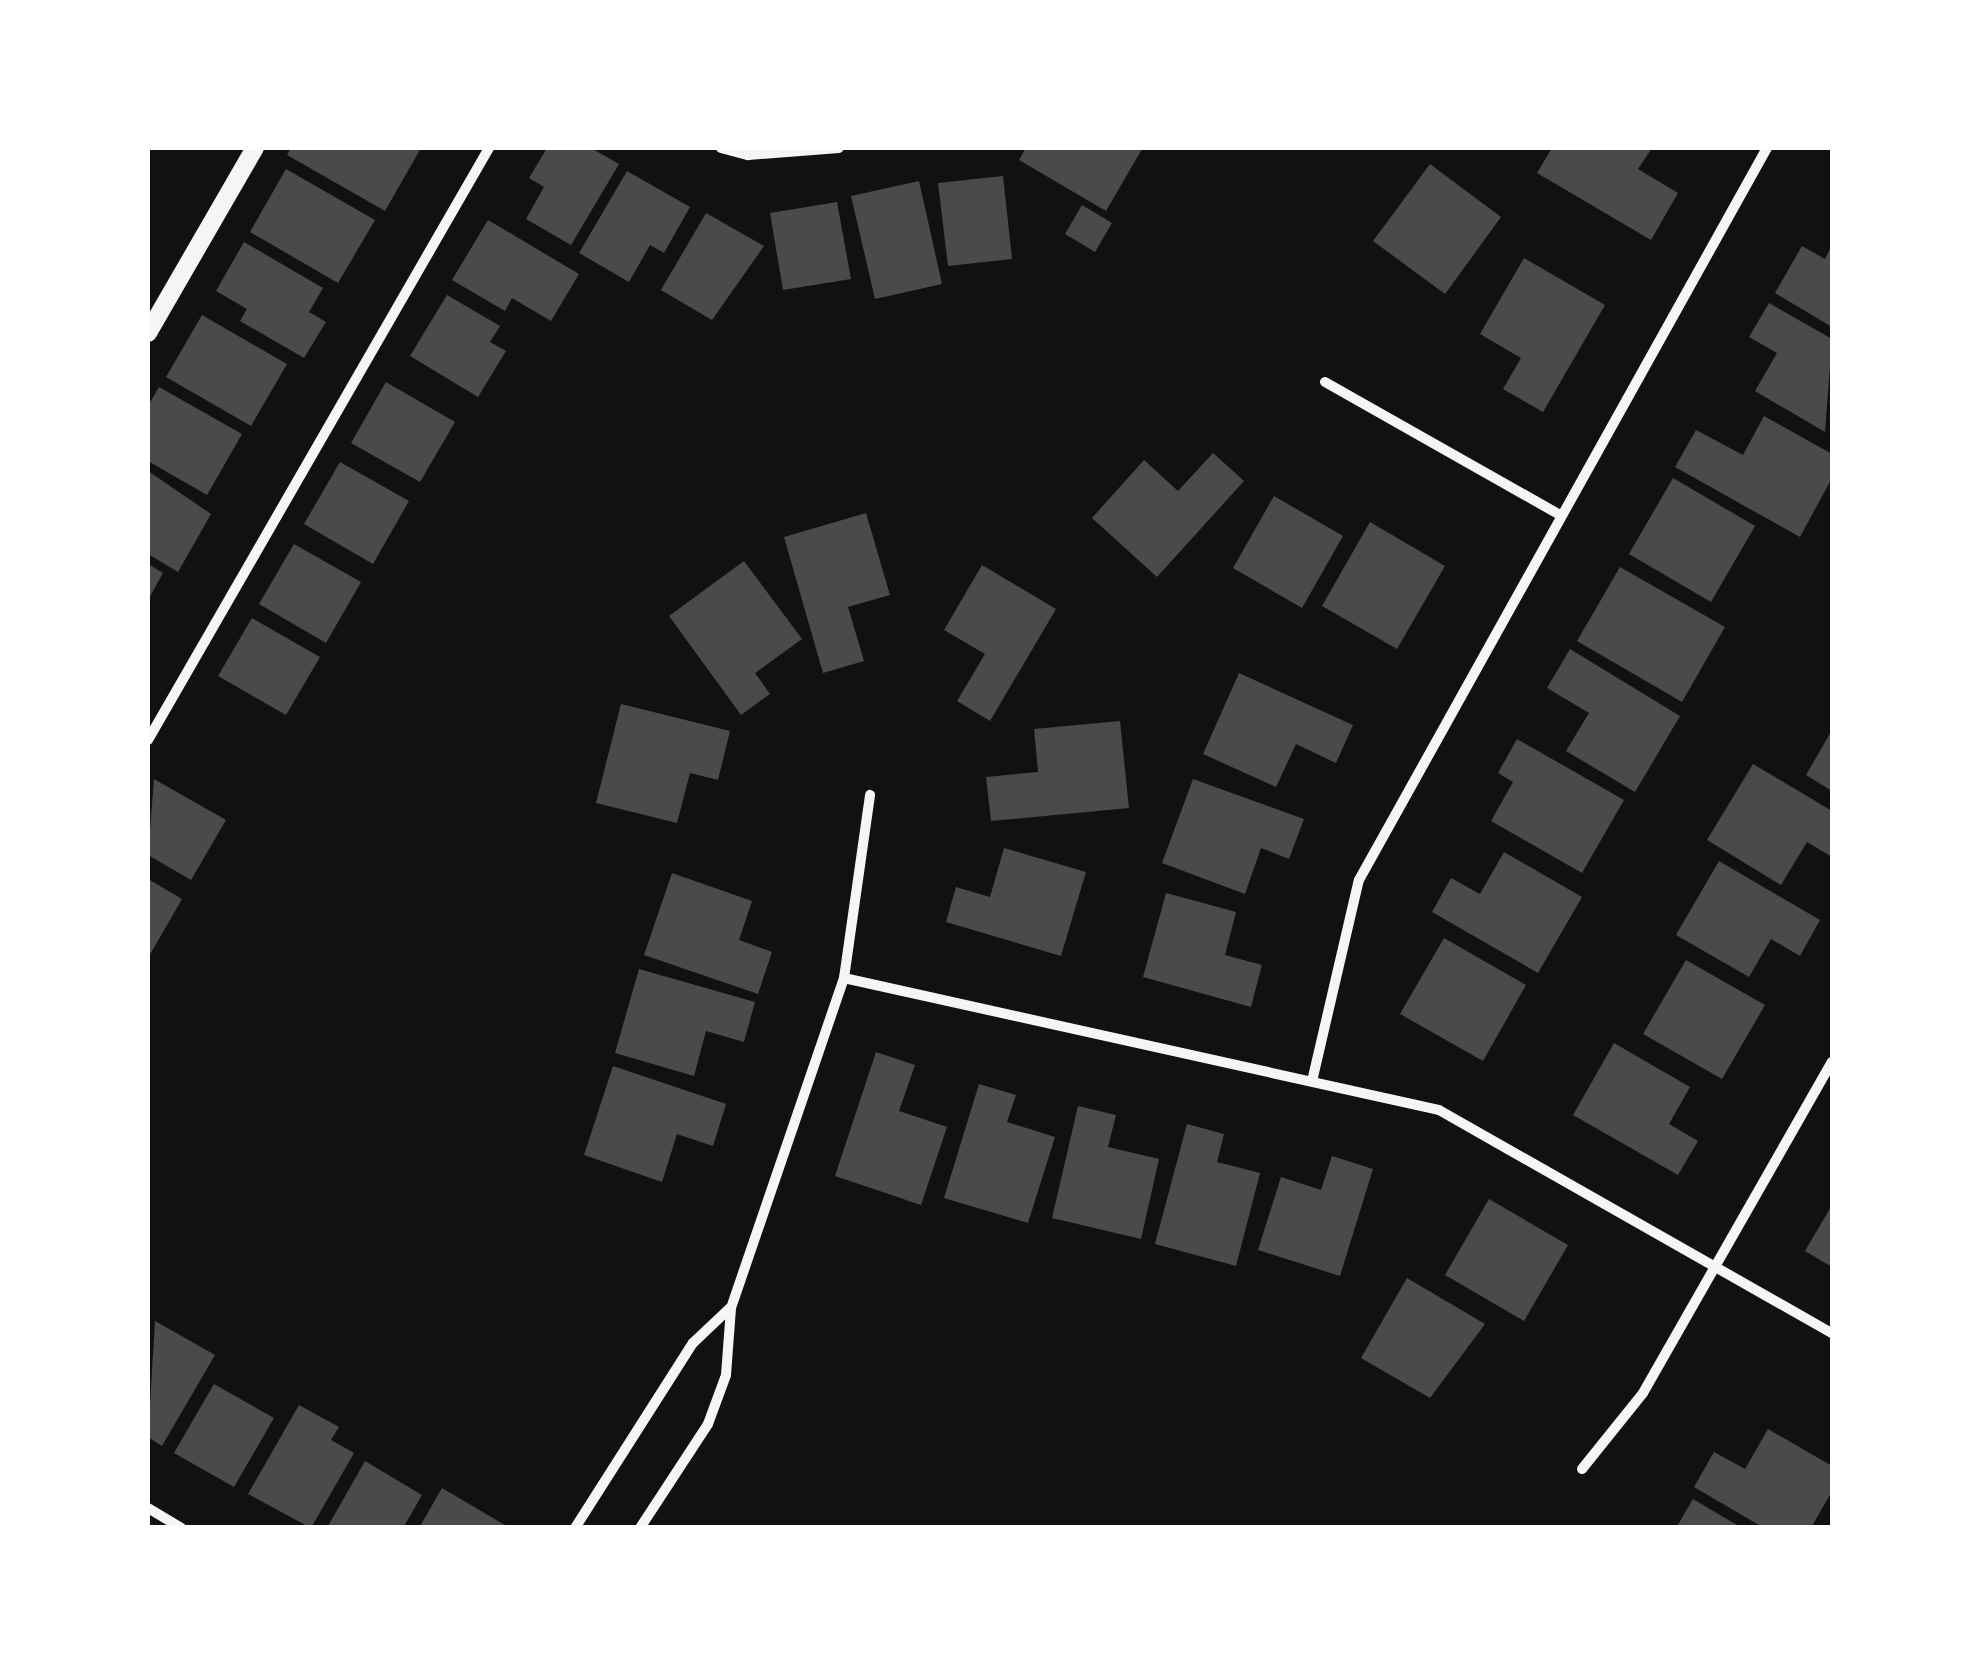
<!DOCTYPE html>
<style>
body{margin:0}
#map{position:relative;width:1980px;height:1675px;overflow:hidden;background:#111;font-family:Manrope,sans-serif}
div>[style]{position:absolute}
.building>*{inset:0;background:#4a4a4a}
.minor>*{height:10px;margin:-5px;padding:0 5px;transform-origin:5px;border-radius:5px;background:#f5f5f5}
.tertiary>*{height:18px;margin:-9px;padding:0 9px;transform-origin:9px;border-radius:9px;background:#f5f5f5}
span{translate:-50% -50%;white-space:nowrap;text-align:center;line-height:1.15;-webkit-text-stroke:8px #fff;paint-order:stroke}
.frame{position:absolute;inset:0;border:150px solid #fff;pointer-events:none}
</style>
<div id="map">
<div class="building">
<i style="clip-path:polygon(291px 148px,421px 148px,385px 211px,287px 155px)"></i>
<i style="clip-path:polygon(547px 148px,591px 148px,619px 164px,571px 245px,526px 219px,544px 187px,529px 178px)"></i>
<i style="clip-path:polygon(1026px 148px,1139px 148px,1142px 149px,1106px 211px,1019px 160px)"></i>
<i style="clip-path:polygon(1552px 148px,1652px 148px,1638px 169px,1678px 193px,1651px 240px,1537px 173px)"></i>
<i style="clip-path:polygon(1430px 164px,1501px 217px,1445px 294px,1373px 241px)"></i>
<i style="clip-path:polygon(286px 169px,375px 220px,338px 283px,250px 232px)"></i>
<i style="clip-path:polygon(627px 171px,690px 207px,664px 253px,650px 245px,629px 282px,579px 253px)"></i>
<i style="clip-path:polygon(1003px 176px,1012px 259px,948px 266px,938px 183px)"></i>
<i style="clip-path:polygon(919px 181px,942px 284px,875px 299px,851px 196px)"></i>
<i style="clip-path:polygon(837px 202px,851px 279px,783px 290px,770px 213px)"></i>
<i style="clip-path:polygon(1082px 205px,1112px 223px,1095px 252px,1065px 234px)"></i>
<i style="clip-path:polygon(706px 213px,764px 246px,712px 320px,661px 290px)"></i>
<i style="clip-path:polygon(488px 220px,579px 274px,551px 321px,512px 298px,505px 311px,452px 280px)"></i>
<i style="clip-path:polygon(244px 242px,323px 288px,309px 312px,326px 322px,304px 358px,240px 321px,247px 309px,216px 291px)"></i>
<i style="clip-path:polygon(1832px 245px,1832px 327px,1775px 293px,1802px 246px,1825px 259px)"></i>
<i style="clip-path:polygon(1524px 258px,1605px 305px,1543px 412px,1503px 389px,1521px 358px,1480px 334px)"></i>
<i style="clip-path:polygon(447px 295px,500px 326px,490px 342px,506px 351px,478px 397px,410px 356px)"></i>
<i style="clip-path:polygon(1769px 303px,1832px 339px,1825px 432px,1755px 391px,1777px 353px,1749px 337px)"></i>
<i style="clip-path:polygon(202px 315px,287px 364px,251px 426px,166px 377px)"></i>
<i style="clip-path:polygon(386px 382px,455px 422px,420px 482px,351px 443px)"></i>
<i style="clip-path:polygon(159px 387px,242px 434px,207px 495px,148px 461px,148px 406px)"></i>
<i style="clip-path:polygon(1764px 416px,1832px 454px,1832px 478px,1800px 537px,1675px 467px,1696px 430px,1743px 455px)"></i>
<i style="clip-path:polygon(1213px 453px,1244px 481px,1157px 577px,1092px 518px,1144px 460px,1178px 491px)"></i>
<i style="clip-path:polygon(340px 462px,409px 501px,373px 564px,304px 524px)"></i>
<i style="clip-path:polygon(148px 471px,211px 514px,178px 572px,148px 554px)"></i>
<i style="clip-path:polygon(1673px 478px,1755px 526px,1711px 602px,1629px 554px)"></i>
<i style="clip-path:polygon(1274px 496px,1343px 536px,1302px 608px,1233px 568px)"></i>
<i style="clip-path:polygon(866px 513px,890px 595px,848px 607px,864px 661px,823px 673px,784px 537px)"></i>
<i style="clip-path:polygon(1370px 522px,1445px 566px,1397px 649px,1322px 606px)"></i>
<i style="clip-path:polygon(294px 544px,361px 582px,326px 643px,259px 604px)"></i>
<i style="clip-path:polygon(744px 561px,802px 639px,755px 673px,770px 694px,741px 715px,669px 616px)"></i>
<i style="clip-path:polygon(148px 564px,163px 573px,148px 600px)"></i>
<i style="clip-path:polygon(982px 565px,1056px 609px,990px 721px,957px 701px,985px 654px,944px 630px)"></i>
<i style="clip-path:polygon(1620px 567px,1725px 627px,1682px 702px,1577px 641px)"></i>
<i style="clip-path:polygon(252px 618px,320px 657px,286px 715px,218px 676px)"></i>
<i style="clip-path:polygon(1570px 649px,1680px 716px,1635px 792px,1566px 751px,1589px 713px,1547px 688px)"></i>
<i style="clip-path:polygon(1239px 673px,1353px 725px,1336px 763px,1296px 744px,1276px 787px,1203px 754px)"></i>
<i style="clip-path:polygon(621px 704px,730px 731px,718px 780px,690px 773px,677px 823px,596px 803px)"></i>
<i style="clip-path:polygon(1120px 721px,1129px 808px,991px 821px,986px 777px,1038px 772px,1034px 729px)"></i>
<i style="clip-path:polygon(1832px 730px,1832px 791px,1806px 775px)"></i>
<i style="clip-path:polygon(1517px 739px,1624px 800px,1582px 873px,1491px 821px,1513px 782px,1498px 773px)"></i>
<i style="clip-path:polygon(1753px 764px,1832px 811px,1832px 857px,1807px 842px,1781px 885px,1707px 840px)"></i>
<i style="clip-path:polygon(154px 779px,226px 820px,191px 880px,148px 855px)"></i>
<i style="clip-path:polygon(1193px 779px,1304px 819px,1289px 859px,1261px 848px,1245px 894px,1162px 863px)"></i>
<i style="clip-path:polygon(1004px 848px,1086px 872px,1061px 956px,946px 922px,956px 887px,990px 897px)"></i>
<i style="clip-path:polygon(1504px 852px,1582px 897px,1538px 973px,1432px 912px,1451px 878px,1480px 894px)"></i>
<i style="clip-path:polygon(1719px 861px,1820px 920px,1800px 956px,1771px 939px,1749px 977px,1676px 935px)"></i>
<i style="clip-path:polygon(672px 873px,752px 901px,739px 940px,772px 952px,758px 994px,644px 955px)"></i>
<i style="clip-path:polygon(148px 879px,182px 899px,148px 958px)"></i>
<i style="clip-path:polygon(1166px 893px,1236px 912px,1225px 955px,1262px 965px,1251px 1007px,1143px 977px)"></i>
<i style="clip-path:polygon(1444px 938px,1526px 985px,1483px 1061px,1400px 1014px)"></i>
<i style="clip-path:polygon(1686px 960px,1765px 1005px,1722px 1079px,1643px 1034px)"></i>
<i style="clip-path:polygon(639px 969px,755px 1002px,744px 1042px,706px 1031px,694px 1076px,615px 1053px)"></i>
<i style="clip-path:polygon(1614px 1043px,1690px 1087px,1669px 1124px,1698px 1141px,1678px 1175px,1573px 1115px)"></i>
<i style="clip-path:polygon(876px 1052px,915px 1065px,899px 1111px,947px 1127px,921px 1205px,835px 1176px)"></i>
<i style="clip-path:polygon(613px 1066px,726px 1104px,713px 1146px,677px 1134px,662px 1182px,584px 1155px)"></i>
<i style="clip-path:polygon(979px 1084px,1016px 1095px,1007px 1122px,1055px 1137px,1028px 1223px,944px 1198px)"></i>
<i style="clip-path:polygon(1078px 1106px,1116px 1115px,1108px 1147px,1159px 1159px,1141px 1239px,1052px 1218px)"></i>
<i style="clip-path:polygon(1187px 1124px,1224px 1134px,1217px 1162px,1260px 1173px,1236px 1266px,1155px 1244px)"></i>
<i style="clip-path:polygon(1332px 1156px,1373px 1169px,1340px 1276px,1258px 1250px,1281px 1177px,1321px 1190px)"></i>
<i style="clip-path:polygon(1489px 1199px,1568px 1245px,1524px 1321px,1445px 1275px)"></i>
<i style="clip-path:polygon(1832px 1205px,1832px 1267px,1805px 1251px)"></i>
<i style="clip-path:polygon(1407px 1278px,1485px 1324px,1430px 1398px,1361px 1358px)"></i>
<i style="clip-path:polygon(155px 1321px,215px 1355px,162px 1446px,148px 1437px)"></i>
<i style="clip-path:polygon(214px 1384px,274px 1418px,234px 1487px,174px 1453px)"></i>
<i style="clip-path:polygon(299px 1405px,339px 1427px,331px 1440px,354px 1453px,311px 1528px,248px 1494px)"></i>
<i style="clip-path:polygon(1768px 1429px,1832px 1466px,1832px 1491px,1811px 1528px,1764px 1528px,1694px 1487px,1714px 1452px,1745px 1469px)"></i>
<i style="clip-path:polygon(365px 1461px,422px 1495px,403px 1528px,327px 1528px)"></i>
<i style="clip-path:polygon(442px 1488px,510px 1528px,419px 1528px)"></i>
<i style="clip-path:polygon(1693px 1499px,1742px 1528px,1676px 1528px)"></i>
</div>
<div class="minor">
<i style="left:721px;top:148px;width:28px;rotate:15deg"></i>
<i style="left:748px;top:155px;width:91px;rotate:-4.4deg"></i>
<i style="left:1325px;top:382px;width:270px;rotate:29.5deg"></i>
<i style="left:148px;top:740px;width:683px;rotate:-60.06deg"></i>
<i style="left:844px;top:978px;width:609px;rotate:12.51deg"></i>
<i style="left:1439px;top:1110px;width:452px;rotate:29.6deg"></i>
<i style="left:1313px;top:1077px;width:202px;rotate:-76.9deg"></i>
<i style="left:1359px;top:880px;width:838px;rotate:-60.87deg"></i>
<i style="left:1582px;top:1469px;width:97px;rotate:-51.2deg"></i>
<i style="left:1643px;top:1393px;width:381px;rotate:-60.3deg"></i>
<i style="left:148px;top:1508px;width:39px;rotate:31deg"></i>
<i style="left:575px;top:1528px;width:219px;rotate:-57.5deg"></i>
<i style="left:693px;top:1343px;width:51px;rotate:-43.4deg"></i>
<i style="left:640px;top:1528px;width:124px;rotate:-56.8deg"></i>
<i style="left:708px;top:1424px;width:52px;rotate:-69.8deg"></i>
<i style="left:726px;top:1375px;width:67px;rotate:-85.7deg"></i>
<i style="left:731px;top:1308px;width:349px;rotate:-71.1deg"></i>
<i style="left:844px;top:978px;width:185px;rotate:-81.9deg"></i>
</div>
<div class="tertiary">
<i style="left:148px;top:333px;width:214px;rotate:-60deg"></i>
</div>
<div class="frame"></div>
</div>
